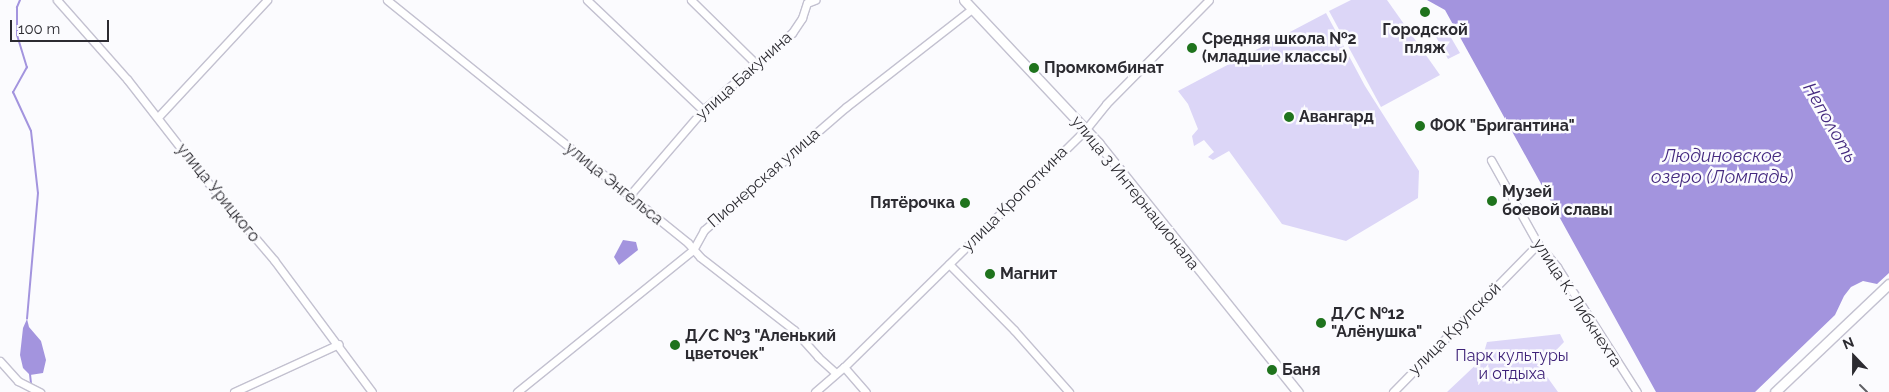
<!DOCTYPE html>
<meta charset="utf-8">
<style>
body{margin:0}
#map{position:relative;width:1889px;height:392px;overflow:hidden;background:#fbfbfe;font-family:Raleway,sans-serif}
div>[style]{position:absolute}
.green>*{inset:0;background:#dcd6f7}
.water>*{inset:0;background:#a394de}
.stream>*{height:2px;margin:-1px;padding:0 1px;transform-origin:1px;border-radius:1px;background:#a394de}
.roads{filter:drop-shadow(1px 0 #c3c1d0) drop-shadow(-1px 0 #c3c1d0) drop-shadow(0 1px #c3c1d0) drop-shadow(0 -1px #c3c1d0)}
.minor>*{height:7px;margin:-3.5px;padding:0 3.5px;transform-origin:3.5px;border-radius:3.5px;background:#fff}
.tertiary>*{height:9px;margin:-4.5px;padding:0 4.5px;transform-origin:4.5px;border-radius:4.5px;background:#fff}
.rail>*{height:2px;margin:-1px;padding:0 1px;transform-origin:1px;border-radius:1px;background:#606065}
.dots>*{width:14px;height:14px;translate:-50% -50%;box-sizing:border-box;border:2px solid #fbfbfe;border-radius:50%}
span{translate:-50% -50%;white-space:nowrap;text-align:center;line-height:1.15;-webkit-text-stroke:5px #fbfbfe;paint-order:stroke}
.poi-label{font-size:16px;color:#2c2b31;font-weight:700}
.left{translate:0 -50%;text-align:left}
.right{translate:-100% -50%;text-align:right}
.street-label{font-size:16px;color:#2c2b31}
.park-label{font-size:16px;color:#3e2278}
.water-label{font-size:18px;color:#44297f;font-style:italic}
.north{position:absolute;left:1829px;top:332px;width:50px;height:50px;-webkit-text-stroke:4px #fbfbfe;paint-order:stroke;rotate:338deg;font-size:14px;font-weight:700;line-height:20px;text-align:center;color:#2c2b31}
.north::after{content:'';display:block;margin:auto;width:18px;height:22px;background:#2c2b31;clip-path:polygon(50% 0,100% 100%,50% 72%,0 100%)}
.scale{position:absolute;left:10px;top:20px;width:99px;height:22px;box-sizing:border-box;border:2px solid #2c2b31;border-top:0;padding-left:6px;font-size:15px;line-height:18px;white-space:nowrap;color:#2c2b31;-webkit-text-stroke:4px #fbfbfe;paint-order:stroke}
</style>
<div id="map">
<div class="green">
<i style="clip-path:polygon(1351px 0,1387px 0,1440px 75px,1381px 107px,1329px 11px)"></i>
<i style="clip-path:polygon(1326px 13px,1365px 86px,1419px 171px,1418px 198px,1346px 241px,1282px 224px,1229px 151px,1213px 160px,1208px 157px,1214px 152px,1204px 140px,1194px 146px,1192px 136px,1198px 129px,1188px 104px,1178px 91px)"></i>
<i style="clip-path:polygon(1446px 29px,1460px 53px,1448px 59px,1435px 35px)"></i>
<i style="clip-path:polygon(1560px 334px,1564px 342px,1540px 367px,1558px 392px,1447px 392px,1482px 359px,1487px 342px)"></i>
</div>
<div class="water">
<i style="clip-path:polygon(1427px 0,1889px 0,1889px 273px,1877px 284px,1863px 281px,1851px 287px,1844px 296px,1835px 315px,1755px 392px,1656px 392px,1445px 10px)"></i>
<i style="clip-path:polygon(623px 240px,636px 242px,638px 250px,619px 265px,614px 257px)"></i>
<i style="clip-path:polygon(27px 319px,29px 327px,41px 341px,46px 360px,43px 373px,30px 375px,23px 368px,20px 355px,23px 328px)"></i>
</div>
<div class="stream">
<i style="left:20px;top:0;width:8px;rotate:113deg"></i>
<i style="left:17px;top:7px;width:28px;rotate:90deg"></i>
<i style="left:17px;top:35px;width:34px;rotate:73deg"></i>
<i style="left:27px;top:67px;width:29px;rotate:119deg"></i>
<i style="left:13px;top:92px;width:43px;rotate:65.2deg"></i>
<i style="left:31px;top:131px;width:62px;rotate:83.6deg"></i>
<i style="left:38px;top:193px;width:126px;rotate:95deg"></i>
<i style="left:30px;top:374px;width:9px;rotate:84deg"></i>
</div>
<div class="roads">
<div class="minor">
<i style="left:57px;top:0;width:106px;rotate:48.5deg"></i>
<i style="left:127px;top:79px;width:125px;rotate:52.1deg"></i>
<i style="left:204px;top:178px;width:108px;rotate:49.5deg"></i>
<i style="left:274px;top:260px;width:164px;rotate:53.4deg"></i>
<i style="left:387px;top:0;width:387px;rotate:38.9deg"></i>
<i style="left:688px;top:243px;width:18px;rotate:49deg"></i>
<i style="left:700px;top:257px;width:119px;rotate:37.8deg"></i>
<i style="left:794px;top:330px;width:36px;rotate:48deg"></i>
<i style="left:818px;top:357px;width:24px;rotate:42deg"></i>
<i style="left:587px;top:0;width:160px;rotate:43.5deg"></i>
<i style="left:691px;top:0;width:90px;rotate:44.5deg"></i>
<i style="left:158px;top:117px;width:160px;rotate:-47deg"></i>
<i style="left:1491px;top:160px;width:96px;rotate:60.8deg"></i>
<i style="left:1538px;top:244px;width:30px;rotate:50deg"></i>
<i style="left:1557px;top:267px;width:148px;rotate:57.4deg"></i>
<i style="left:629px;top:196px;width:113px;rotate:-49.3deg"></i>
<i style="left:703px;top:110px;width:118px;rotate:-40.9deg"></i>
<i style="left:792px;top:33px;width:18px;rotate:-56deg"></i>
<i style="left:802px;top:18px;width:16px;rotate:-72deg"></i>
<i style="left:807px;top:3px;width:9px;rotate:-21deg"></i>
<i style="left:949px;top:264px;width:93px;rotate:45.4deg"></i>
<i style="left:1014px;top:330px;width:83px;rotate:48.4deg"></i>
<i style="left:0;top:361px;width:27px;rotate:48deg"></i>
<i style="left:18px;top:381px;width:25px;rotate:27deg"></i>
<i style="left:844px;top:367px;width:33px;rotate:49deg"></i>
<i style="left:234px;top:392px;width:115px;rotate:-24.6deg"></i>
<i style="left:517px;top:392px;width:226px;rotate:-38.9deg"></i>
<i style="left:693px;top:250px;width:23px;rotate:-61deg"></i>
<i style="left:704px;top:230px;width:188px;rotate:-40.9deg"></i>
<i style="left:846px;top:107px;width:160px;rotate:-37.9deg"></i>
<i style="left:815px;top:392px;width:38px;rotate:-41deg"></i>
<i style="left:844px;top:367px;width:339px;rotate:-44.5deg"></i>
<i style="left:1086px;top:129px;width:32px;rotate:-51deg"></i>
<i style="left:1106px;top:104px;width:146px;rotate:-45.3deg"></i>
<i style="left:1393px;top:392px;width:207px;rotate:-45.6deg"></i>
</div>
<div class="tertiary">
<i style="left:964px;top:0;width:197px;rotate:46.8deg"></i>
<i style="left:1099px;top:144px;width:318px;rotate:51.3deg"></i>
<i style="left:1775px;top:392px;width:157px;rotate:-43.5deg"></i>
</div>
</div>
<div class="rail">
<i style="left:1860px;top:385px;width:10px;rotate:45deg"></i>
</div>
<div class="dots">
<i style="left:1425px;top:12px;background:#1f731d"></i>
<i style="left:1192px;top:48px;background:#1f731d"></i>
<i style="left:1034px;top:68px;background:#1f731d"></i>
<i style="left:1289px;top:117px;background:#1f731d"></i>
<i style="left:1420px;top:126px;background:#1f731d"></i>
<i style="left:1492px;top:201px;background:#1f731d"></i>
<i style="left:965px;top:203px;background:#1f731d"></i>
<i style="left:990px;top:274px;background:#1f731d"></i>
<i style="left:1321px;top:323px;background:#1f731d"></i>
<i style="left:675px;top:345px;background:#1f731d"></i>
<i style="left:1272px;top:370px;background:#1f731d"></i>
</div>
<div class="poi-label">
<span style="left:1425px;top:39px">Городской<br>пляж</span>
<span class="left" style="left:1202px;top:48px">Средняя школа №2<br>(младшие классы)</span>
<span class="left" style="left:1044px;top:68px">Промкомбинат</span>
<span class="left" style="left:1299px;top:117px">Авангард</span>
<span class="left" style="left:1430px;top:126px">ФОК "Бригантина"</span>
<span class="left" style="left:1502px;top:201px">Музей<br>боевой славы</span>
<span class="right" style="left:955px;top:203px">Пятёрочка</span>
<span class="left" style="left:1000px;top:274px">Магнит</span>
<span class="left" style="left:1331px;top:323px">Д/С №12<br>"Алёнушка"</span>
<span class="left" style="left:685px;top:345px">Д/С №3 "Аленький<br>цветочек"</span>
<span class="left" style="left:1282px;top:370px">Баня</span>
</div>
<div class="street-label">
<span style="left:744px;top:76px;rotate:-42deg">улица Бакунина</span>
<span style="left:764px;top:178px;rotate:-41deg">Пионерская улица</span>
<span style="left:614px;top:184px;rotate:39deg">улица Энгельса</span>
<span style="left:218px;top:193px;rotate:51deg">улица Урицкого</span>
<span style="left:1135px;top:193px;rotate:51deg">улица 3 Интернационала</span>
<span style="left:1015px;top:199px;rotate:-45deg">улица Кропоткина</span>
<span style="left:1577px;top:303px;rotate:57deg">улица К. Либкнехта</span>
<span style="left:1455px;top:329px;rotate:-45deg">улица Крупской</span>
</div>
<div class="park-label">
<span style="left:1512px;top:365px">Парк культуры<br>и отдыха</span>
</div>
<div class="water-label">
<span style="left:1830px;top:123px;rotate:60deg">Неполоть</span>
<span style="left:1722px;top:167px">Людиновское<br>озеро (Ломпадь)</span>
</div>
<div class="north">N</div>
<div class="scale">100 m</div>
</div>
